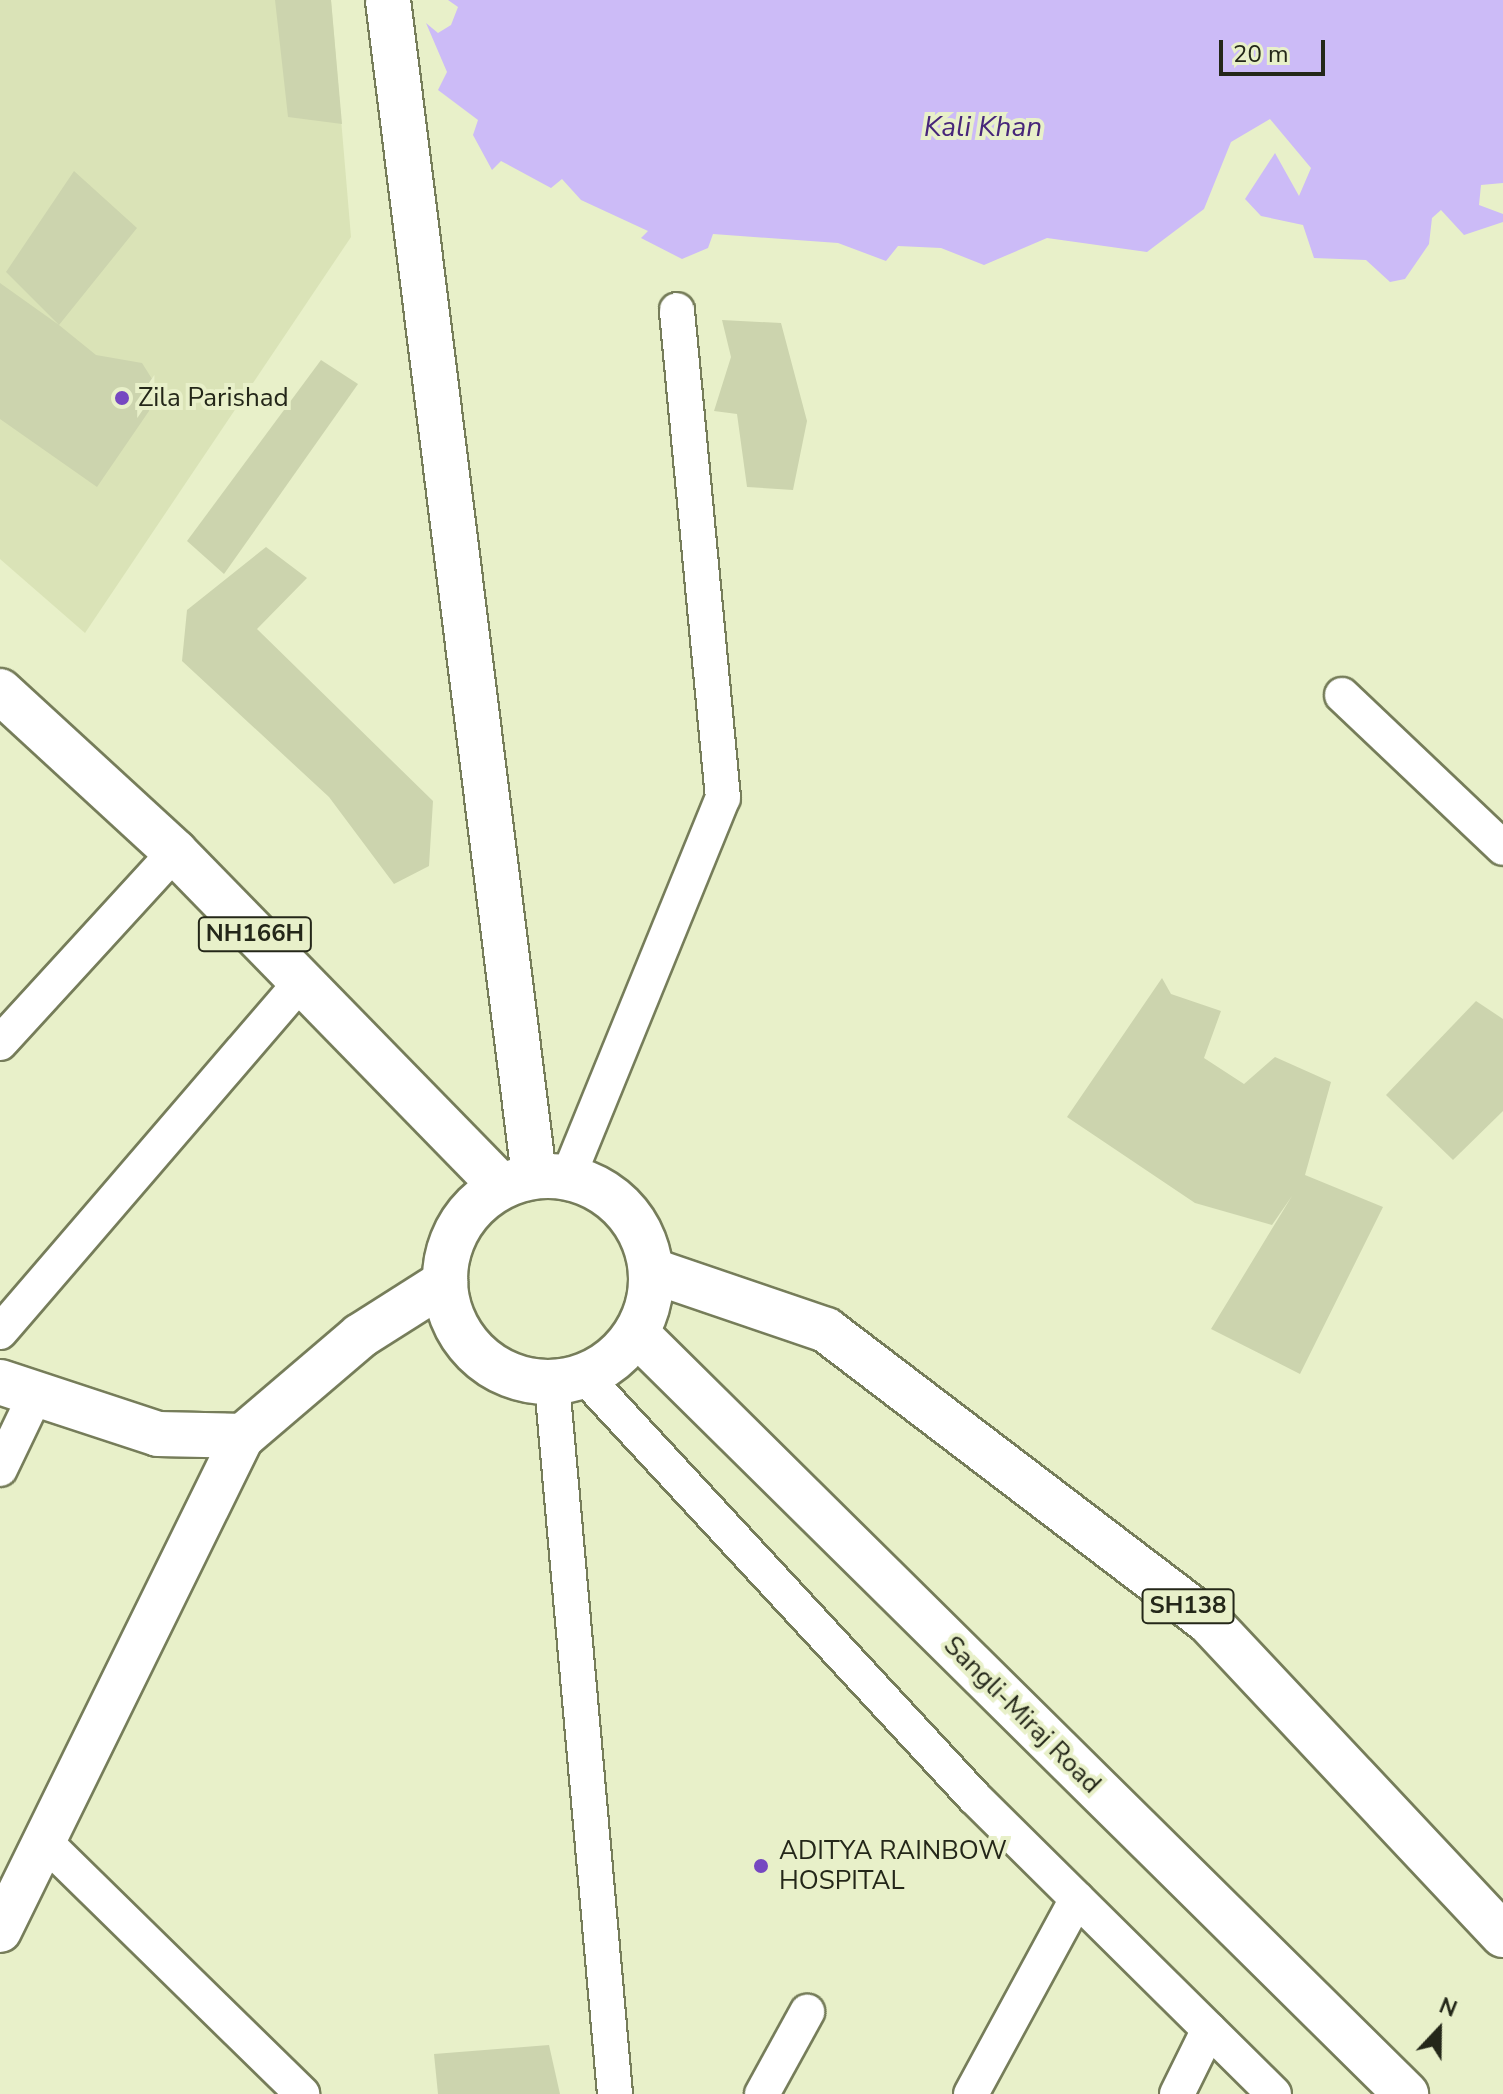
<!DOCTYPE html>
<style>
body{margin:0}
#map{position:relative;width:1503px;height:2094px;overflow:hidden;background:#e8f0c9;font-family:"Nunito Sans",sans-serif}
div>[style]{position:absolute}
.built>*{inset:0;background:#dae3b7}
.water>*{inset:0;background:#ccbbf7}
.building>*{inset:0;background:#ccd4ae}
.roads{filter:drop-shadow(2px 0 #767d5a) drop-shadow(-2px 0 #767d5a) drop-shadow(0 2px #767d5a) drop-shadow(0 -2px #767d5a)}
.minor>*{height:34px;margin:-17px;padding:0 17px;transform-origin:17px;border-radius:17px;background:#fff}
.tertiary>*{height:42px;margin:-21px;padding:0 21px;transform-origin:21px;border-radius:21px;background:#fff}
.secondary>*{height:44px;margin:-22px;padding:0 22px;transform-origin:22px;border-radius:22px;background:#fff}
.trunk>*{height:44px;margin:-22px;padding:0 22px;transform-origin:22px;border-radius:22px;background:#fff}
.trunk>.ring{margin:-22px;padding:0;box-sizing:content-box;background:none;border:44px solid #fff;border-radius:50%}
.dots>*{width:22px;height:22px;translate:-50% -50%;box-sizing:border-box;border:4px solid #e8f0c9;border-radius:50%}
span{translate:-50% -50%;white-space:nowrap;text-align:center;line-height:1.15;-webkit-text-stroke:8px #e8f0c9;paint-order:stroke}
.shield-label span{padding:2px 6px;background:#e8f0c9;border:2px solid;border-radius:6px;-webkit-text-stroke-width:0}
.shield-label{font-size:24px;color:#242719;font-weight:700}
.poi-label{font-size:26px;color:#242719}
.left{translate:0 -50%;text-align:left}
.street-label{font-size:26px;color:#242719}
.water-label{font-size:28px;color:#47267a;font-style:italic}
.north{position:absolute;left:1399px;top:1990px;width:80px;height:80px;-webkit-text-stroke:6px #e8f0c9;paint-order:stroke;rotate:22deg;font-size:22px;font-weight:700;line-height:32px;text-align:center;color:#242719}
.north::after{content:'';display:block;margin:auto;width:28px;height:36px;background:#242719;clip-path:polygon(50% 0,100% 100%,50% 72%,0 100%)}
.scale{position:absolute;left:1219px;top:40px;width:106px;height:36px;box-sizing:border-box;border:4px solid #242719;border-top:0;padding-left:10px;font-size:24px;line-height:28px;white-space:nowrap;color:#242719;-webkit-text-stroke:6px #e8f0c9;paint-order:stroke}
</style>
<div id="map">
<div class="built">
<i style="clip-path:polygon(0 0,331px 0,351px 237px,85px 633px,0 559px)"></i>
</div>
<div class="water">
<i style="clip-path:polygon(448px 0,1503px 0,1503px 183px,1481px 185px,1479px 205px,1503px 214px,1503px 222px,1464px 235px,1441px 210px,1432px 218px,1429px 244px,1405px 279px,1390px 282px,1366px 260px,1314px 258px,1303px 225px,1261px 216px,1245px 199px,1275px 153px,1299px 196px,1311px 168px,1270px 119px,1231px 142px,1204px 209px,1147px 252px,1047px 238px,984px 265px,941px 248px,898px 246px,886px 261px,838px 243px,713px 234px,708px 248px,682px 259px,641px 238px,648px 231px,581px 200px,562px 179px,551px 188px,501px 161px,492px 170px,473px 135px,478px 120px,438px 90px,447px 72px,426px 23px,438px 33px,451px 25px,458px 7px)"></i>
</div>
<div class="building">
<i style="clip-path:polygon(275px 0,331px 0,342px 124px,288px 117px)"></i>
<i style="clip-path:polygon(74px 171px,137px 228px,59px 325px,96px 355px,142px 363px,154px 382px,149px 411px,97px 487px,0 419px,0 283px,59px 325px,6px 272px)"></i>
<i style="clip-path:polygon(722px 320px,781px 323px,807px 421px,793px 490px,747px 487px,737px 414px,714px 411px,731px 357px)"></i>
<i style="clip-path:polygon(321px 360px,358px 384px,224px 574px,187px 541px)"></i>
<i style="clip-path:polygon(266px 547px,307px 578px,257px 629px,433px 801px,429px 866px,394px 884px,329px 797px,182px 661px,187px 610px)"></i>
<i style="clip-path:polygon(1162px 978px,1171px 994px,1221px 1011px,1204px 1058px,1244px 1084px,1275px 1057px,1331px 1082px,1305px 1175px,1383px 1207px,1300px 1374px,1211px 1329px,1292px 1196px,1272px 1225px,1195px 1203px,1067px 1117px)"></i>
<i style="clip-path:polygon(1476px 1001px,1503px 1019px,1503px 1111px,1453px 1160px,1386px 1095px)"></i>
<i style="clip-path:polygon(549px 2045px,560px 2094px,438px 2094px,434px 2054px)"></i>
</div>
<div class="roads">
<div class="minor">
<i style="left:1342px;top:695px;width:222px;rotate:43.5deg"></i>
<i style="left:0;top:1043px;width:259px;rotate:-47.5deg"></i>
<i style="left:568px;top:1177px;width:409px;rotate:-67.8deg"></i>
<i style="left:723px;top:798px;width:490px;rotate:-95.4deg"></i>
<i style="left:0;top:1332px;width:462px;rotate:-49.3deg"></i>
<i style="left:586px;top:1378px;width:571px;rotate:47.2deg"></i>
<i style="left:974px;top:1797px;width:422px;rotate:44.7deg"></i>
<i style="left:552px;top:1384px;width:713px;rotate:84.93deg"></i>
<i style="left:0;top:1469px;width:81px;rotate:-64.4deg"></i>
<i style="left:43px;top:1840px;width:363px;rotate:44.4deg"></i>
<i style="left:762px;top:2094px;width:94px;rotate:-61.2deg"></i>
<i style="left:971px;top:2094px;width:222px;rotate:-61.5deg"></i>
<i style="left:1177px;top:2094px;width:72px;rotate:-63.8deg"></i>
</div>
<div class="tertiary">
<i style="left:0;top:1931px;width:551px;rotate:-63.85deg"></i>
</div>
<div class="secondary">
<i style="left:388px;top:0;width:1185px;rotate:82.92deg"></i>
<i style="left:0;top:1382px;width:166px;rotate:18.2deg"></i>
<i style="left:158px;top:1434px;width:85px;rotate:1.3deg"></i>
<i style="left:243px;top:1436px;width:154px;rotate:-40.5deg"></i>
<i style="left:360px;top:1336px;width:101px;rotate:-32.4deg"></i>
</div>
<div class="trunk">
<i style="left:0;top:691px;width:238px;rotate:42.6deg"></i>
<i style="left:175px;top:852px;width:467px;rotate:45.7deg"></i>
<i class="ring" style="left:445px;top:1176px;width:162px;height:162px"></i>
<i style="left:653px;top:1271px;width:183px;rotate:18.8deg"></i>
<i style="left:826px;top:1330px;width:483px;rotate:37.3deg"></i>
<i style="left:1210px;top:1623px;width:428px;rotate:46.8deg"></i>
<i style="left:638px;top:1335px;width:1080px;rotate:44.66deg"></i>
</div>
</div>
<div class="dots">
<i style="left:122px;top:398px;background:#7648c1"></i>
<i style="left:761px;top:1866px;background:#7648c1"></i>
</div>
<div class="shield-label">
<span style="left:255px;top:934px">NH166H</span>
<span style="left:1188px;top:1606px">SH138</span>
</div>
<div class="poi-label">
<span class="left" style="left:138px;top:398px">Zila Parishad</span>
<span class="left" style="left:779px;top:1866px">ADITYA RAINBOW<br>HOSPITAL</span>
</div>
<div class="street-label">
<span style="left:1022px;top:1715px;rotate:45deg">Sangli-Miraj Road</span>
</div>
<div class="water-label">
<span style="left:983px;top:127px">Kali Khan</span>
</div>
<div class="north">N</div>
<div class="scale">20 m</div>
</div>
